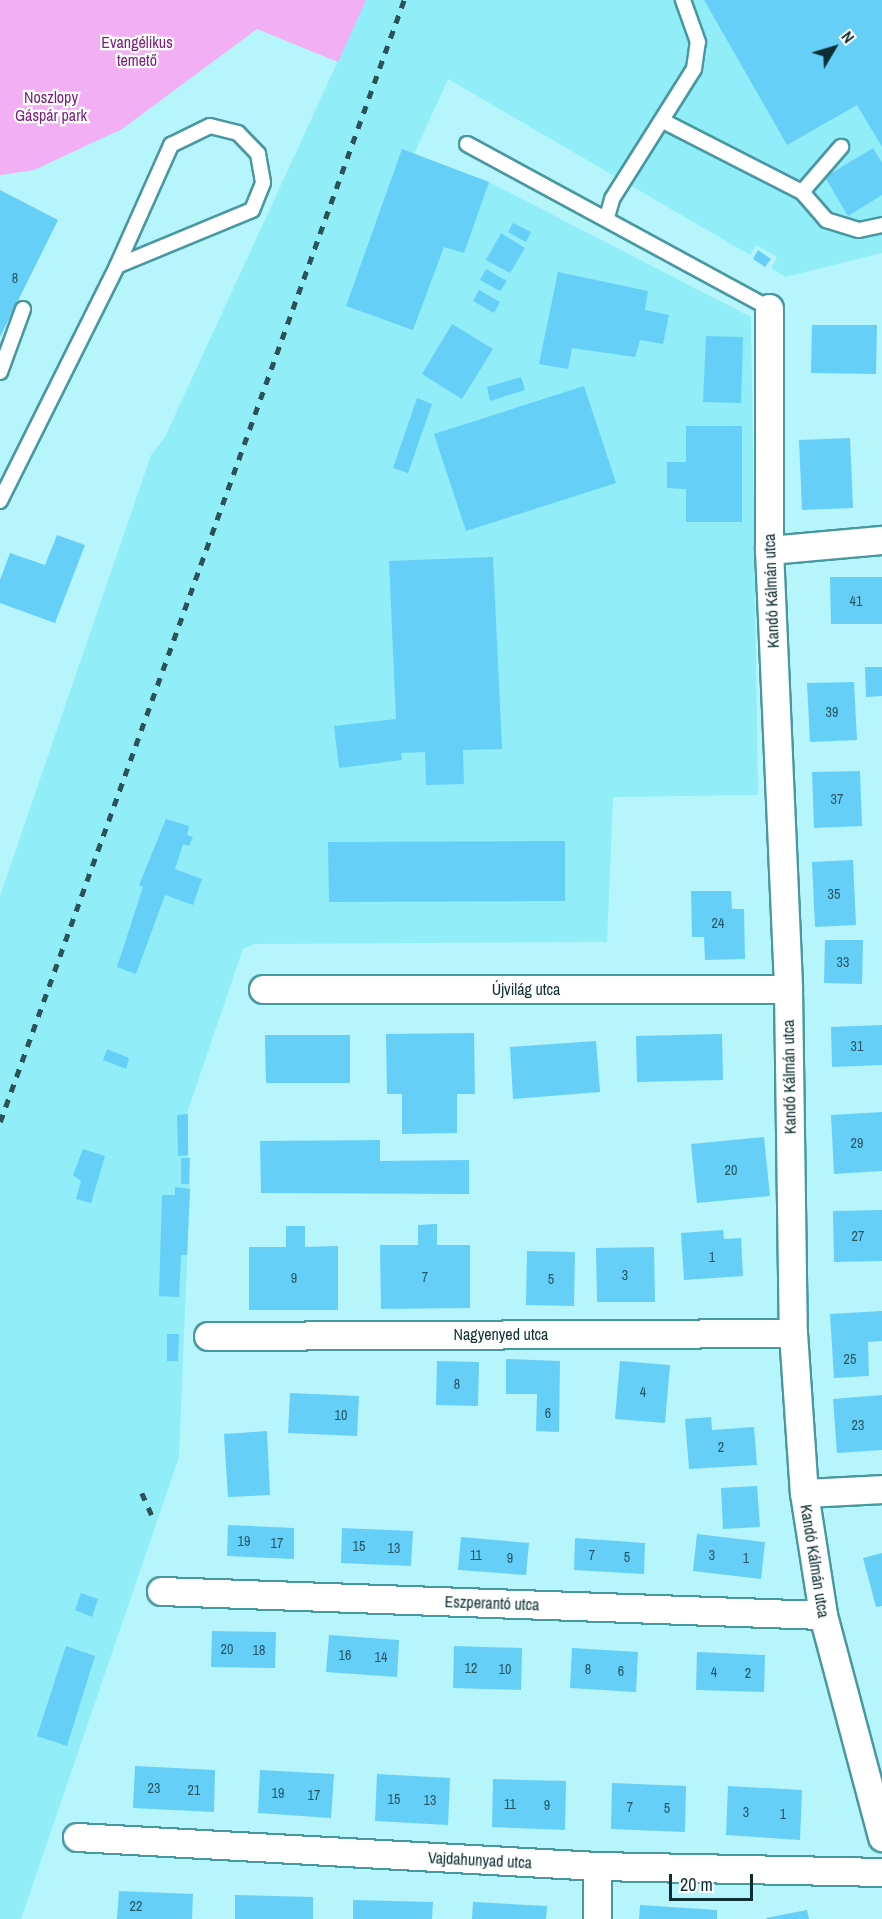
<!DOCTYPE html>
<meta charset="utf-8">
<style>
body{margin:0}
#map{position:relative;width:882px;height:1919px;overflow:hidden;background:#b7f5fd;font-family:"Archivo Narrow",sans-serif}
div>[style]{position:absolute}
.built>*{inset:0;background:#91edf8}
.green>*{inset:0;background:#f2aff3}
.building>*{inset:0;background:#66cff8}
.roads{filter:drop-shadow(2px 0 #4898a2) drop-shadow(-2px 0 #4898a2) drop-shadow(0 2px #4898a2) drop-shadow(0 -2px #4898a2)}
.lane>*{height:14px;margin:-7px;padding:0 7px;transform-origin:7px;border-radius:7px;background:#fff}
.street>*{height:27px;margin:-13.5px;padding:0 13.5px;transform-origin:13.5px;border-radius:13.5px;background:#fff}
.rail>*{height:4.5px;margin-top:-2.25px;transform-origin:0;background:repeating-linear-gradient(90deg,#2b5257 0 8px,transparent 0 16px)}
span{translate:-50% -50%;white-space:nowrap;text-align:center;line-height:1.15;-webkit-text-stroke:4.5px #fff;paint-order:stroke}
.number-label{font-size:14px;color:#235764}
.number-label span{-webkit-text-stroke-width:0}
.park-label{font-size:16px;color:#7c1f80}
.street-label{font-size:16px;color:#0d2f33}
.north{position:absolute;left:804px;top:18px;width:60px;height:60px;-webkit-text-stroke:4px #fff;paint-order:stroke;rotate:52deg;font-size:16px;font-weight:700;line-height:24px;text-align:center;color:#0d2f33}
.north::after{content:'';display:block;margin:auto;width:21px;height:27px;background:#0d2f33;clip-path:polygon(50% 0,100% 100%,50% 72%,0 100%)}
.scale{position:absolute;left:669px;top:1874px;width:84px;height:27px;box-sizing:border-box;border:3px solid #0d2f33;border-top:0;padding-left:8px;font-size:18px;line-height:21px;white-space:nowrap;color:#0d2f33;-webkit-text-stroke:4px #fff;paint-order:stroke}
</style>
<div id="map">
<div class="built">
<i style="clip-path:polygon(366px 0,882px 0,882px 253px,786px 277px,771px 268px,777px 257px,756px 245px,750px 255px,448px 79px,414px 154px,489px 182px,751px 317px,758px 795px,613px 797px,607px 942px,254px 944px,243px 949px,187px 1113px,190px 1189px,179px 1457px,21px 1919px,0 1919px,0 896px,151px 455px,165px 437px)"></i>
</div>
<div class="green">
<i style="clip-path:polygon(0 0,366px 0,338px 62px,257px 29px,122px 129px,34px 170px,0 175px)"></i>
</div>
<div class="building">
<i style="clip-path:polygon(704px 0,882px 0,882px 147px,857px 105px,787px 145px)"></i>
<i style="clip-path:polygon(873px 148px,882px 163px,882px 195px,848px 216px,825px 177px)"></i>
<i style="clip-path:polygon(402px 149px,489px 182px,464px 253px,444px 247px,413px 330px,346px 306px)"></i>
<i style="clip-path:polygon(0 190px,58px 220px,0 337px)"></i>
<i style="clip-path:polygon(513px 223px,531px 232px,526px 242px,508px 232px)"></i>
<i style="clip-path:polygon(501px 233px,525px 248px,510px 273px,486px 260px)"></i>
<i style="clip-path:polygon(758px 250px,771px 259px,765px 267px,753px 259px)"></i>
<i style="clip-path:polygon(486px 269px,507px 281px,500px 291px,480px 280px)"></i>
<i style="clip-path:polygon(558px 272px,648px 291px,645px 310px,669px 315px,663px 344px,640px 340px,635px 357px,572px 348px,568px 369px,539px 364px)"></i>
<i style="clip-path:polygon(479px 290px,500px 302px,494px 313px,473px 301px)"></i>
<i style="clip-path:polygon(452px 324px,493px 349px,462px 399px,422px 374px)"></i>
<i style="clip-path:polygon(812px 325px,877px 325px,876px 374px,811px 373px)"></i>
<i style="clip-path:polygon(706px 336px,743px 337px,741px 403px,703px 402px)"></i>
<i style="clip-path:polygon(521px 377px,525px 390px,490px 401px,487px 387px)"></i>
<i style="clip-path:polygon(584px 386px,616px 483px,466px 531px,434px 434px)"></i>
<i style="clip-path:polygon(417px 398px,432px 404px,408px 473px,393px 468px)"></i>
<i style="clip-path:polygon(686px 426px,742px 426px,742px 522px,686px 522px,686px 489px,667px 488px,667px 462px,686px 462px)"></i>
<i style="clip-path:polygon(850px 438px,853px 508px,802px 510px,799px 440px)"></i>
<i style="clip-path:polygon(57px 535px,85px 545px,55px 623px,0 603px,0 580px,10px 553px,45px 565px)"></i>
<i style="clip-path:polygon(493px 557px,502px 749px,463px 750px,464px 784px,426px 785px,425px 752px,401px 753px,402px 760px,339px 768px,334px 726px,396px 719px,389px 561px)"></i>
<i style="clip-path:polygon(830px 577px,882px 577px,882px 624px,831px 624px)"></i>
<i style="clip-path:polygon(865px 667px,882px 667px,882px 696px,866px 697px)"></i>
<i style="clip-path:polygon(854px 682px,857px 740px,810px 742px,807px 683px)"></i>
<i style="clip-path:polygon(860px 771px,862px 826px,814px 828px,812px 772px)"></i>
<i style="clip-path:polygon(166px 819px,189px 826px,187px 835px,193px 837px,189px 846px,183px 844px,175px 869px,202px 879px,193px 905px,165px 895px,136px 974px,117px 967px,143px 887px,139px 885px)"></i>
<i style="clip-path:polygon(565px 841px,565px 901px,329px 902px,328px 842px)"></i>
<i style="clip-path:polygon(853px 860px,856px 925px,815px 927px,812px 862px)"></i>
<i style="clip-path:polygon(691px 891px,731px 891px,732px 909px,744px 909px,745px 959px,705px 960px,704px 937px,692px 937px)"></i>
<i style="clip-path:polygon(825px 940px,863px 940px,862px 984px,824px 983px)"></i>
<i style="clip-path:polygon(882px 1025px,882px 1065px,832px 1067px,831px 1027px)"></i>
<i style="clip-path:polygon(474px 1033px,475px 1094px,457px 1094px,457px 1133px,402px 1134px,402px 1094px,387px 1094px,386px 1034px)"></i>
<i style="clip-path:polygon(722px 1034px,723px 1080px,637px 1082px,636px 1036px)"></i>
<i style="clip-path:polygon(265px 1035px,350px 1035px,350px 1083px,266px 1083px)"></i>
<i style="clip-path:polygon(596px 1041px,600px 1092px,513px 1099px,510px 1047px)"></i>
<i style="clip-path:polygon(107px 1049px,129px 1058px,126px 1069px,103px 1060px)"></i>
<i style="clip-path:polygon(882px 1112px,882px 1171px,834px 1174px,831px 1115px)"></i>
<i style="clip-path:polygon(188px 1114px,188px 1155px,178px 1156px,177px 1115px)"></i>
<i style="clip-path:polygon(764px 1137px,770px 1196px,697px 1203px,691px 1144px)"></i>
<i style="clip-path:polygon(380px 1140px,380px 1161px,469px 1160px,469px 1194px,261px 1193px,260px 1141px)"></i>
<i style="clip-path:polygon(83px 1149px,105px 1156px,91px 1203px,76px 1199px,81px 1181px,73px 1175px)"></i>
<i style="clip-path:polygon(181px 1158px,190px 1158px,189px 1184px,181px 1184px)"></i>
<i style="clip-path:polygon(175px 1187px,190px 1189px,187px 1255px,181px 1255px,179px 1297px,159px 1296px,162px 1195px,175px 1195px)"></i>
<i style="clip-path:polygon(882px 1210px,882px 1261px,834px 1262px,833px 1211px)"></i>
<i style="clip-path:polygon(437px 1224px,437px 1245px,470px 1245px,470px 1308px,381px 1309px,380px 1245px,418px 1245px,418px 1225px)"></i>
<i style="clip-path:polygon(286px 1226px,305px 1226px,305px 1247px,338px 1246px,338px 1310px,249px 1310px,249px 1247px,286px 1247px)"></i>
<i style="clip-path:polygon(723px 1230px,724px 1239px,741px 1238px,743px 1276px,684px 1280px,681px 1233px)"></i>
<i style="clip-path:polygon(654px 1247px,655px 1302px,597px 1302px,596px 1248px)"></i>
<i style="clip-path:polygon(527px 1251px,575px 1252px,574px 1306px,526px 1305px)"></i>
<i style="clip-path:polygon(882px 1311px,882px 1341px,868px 1342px,869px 1376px,834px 1378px,830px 1314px)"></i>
<i style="clip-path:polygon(167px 1334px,179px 1334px,178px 1361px,167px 1361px)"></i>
<i style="clip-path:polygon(506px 1359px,560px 1361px,559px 1432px,536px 1431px,537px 1394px,506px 1394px)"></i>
<i style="clip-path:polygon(437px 1361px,479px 1362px,478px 1406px,436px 1405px)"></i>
<i style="clip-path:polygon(620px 1361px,670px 1365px,665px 1423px,615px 1419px)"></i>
<i style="clip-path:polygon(290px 1393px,359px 1396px,357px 1436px,288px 1433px)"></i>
<i style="clip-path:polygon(882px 1395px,882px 1450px,837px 1453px,833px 1399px)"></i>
<i style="clip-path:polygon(711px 1417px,712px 1430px,754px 1427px,757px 1465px,689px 1469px,685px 1419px)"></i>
<i style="clip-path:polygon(267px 1431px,270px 1495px,228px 1497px,224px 1434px)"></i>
<i style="clip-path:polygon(757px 1486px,760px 1527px,723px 1529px,721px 1488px)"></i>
<i style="clip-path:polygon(228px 1525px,294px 1528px,294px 1559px,227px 1556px)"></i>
<i style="clip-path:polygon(342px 1528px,413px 1531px,411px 1566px,341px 1563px)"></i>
<i style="clip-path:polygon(697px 1534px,765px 1542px,761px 1579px,693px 1571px)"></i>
<i style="clip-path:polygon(461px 1537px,529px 1543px,526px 1575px,458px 1570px)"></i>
<i style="clip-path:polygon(575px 1538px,645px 1543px,644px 1574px,574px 1570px)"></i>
<i style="clip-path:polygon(882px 1553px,882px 1606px,876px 1607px,863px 1558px)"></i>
<i style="clip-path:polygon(81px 1593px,98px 1599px,92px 1617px,75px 1610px)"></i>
<i style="clip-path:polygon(212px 1631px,276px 1632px,275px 1668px,211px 1667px)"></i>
<i style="clip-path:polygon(329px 1635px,399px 1640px,397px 1677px,326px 1672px)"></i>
<i style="clip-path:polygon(66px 1646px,95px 1656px,67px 1746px,37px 1736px)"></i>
<i style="clip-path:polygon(454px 1646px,522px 1648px,521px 1690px,453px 1688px)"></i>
<i style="clip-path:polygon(572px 1648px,638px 1652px,636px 1692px,570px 1688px)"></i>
<i style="clip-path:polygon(697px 1652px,765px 1655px,764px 1692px,696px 1690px)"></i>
<i style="clip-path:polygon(135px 1766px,215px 1770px,214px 1812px,133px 1808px)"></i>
<i style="clip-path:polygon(260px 1770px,334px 1774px,331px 1818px,258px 1813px)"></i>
<i style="clip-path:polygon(377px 1774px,450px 1778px,448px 1825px,375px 1821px)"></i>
<i style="clip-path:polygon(493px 1779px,566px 1781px,565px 1830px,492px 1827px)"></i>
<i style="clip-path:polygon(612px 1783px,686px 1786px,685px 1832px,611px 1829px)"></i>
<i style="clip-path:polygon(728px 1786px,802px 1790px,800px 1840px,726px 1835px)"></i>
<i style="clip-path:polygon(119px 1891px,193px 1894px,192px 1919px,117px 1919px)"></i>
<i style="clip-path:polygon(235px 1895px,313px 1897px,313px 1919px,235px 1919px)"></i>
<i style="clip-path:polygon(353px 1900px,433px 1902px,432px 1919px,353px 1919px)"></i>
<i style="clip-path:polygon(473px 1902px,547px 1906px,546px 1919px,472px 1919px)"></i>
<i style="clip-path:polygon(640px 1905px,717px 1910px,717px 1919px,639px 1919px)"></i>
<i style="clip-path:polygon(807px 1910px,809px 1919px,766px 1919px,766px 1918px)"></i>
</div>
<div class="roads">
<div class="lane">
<i style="left:663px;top:121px;width:156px;rotate:27.1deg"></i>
<i style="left:802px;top:192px;width:60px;rotate:-49.1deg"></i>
<i style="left:210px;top:126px;width:29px;rotate:14deg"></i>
<i style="left:238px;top:133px;width:29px;rotate:46deg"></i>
<i style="left:258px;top:154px;width:29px;rotate:80deg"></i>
<i style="left:263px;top:183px;width:29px;rotate:112deg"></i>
<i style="left:252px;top:210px;width:146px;rotate:157.5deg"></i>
<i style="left:117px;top:266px;width:133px;rotate:-65.9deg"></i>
<i style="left:171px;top:145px;width:43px;rotate:-26deg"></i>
<i style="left:467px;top:144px;width:344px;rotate:28.5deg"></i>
<i style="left:802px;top:192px;width:37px;rotate:49deg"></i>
<i style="left:826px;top:220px;width:34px;rotate:17deg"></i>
<i style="left:859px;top:230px;width:24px;rotate:-12deg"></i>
<i style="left:607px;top:217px;width:19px;rotate:-74deg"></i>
<i style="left:612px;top:199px;width:154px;rotate:-57.8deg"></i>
<i style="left:694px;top:69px;width:27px;rotate:-82deg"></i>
<i style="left:698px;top:42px;width:45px;rotate:-109.7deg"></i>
<i style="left:0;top:372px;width:67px;rotate:-69.9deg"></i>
<i style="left:0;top:501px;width:263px;rotate:-63.5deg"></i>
</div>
<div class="street">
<i style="left:769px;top:308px;width:242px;rotate:90deg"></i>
<i style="left:769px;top:550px;width:439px;rotate:87.5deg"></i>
<i style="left:788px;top:989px;width:344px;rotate:89.2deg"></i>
<i style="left:793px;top:1333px;width:160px;rotate:86.1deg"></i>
<i style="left:804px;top:1493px;width:123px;rotate:81.1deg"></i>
<i style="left:823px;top:1615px;width:230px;rotate:75.1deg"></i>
<i style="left:769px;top:550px;width:113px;rotate:-5.1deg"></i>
<i style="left:263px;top:989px;width:525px"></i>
<i style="left:208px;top:1336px;width:585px;rotate:-0.29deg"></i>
<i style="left:804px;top:1493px;width:78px;rotate:-2.9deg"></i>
<i style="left:161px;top:1591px;width:662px;rotate:2.08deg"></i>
<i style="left:77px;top:1837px;width:521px;rotate:3.19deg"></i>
<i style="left:597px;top:1866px;width:285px;rotate:1.2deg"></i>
<i style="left:597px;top:1866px;width:53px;rotate:90deg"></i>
</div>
</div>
<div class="rail">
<i style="left:0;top:1122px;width:1193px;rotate:-70.2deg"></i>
<i style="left:142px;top:1493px;width:24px;rotate:66deg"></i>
</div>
<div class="number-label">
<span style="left:15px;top:278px">8</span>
<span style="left:856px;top:601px">41</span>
<span style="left:832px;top:712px">39</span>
<span style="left:837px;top:799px">37</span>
<span style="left:834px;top:894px">35</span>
<span style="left:718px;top:923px">24</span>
<span style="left:843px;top:962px">33</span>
<span style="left:857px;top:1046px">31</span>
<span style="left:857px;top:1143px">29</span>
<span style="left:731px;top:1170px">20</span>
<span style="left:858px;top:1236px">27</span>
<span style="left:712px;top:1257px">1</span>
<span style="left:625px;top:1275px">3</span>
<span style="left:425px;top:1277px">7</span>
<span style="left:294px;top:1278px">9</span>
<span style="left:551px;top:1279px">5</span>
<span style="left:850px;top:1359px">25</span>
<span style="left:457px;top:1384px">8</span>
<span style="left:643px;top:1392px">4</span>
<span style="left:548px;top:1413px">6</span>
<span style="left:341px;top:1415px">10</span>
<span style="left:858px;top:1425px">23</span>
<span style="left:721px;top:1447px">2</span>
<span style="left:244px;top:1541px">19</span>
<span style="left:277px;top:1543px">17</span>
<span style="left:359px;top:1546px">15</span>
<span style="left:394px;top:1548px">13</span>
<span style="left:476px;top:1555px">11</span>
<span style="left:592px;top:1555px">7</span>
<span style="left:712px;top:1555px">3</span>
<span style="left:627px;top:1557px">5</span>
<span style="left:510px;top:1558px">9</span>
<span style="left:746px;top:1558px">1</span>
<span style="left:227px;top:1649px">20</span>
<span style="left:259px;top:1650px">18</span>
<span style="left:345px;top:1655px">16</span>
<span style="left:381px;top:1657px">14</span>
<span style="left:471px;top:1668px">12</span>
<span style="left:505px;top:1669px">10</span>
<span style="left:588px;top:1669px">8</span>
<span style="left:621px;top:1671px">6</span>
<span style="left:714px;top:1672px">4</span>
<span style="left:748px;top:1673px">2</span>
<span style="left:154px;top:1788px">23</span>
<span style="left:194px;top:1790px">21</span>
<span style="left:278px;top:1793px">19</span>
<span style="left:314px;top:1795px">17</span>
<span style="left:394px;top:1799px">15</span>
<span style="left:430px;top:1800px">13</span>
<span style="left:510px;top:1804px">11</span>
<span style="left:547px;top:1805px">9</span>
<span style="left:630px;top:1807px">7</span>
<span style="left:667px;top:1808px">5</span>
<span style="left:746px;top:1812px">3</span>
<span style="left:783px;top:1814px">1</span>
<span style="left:136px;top:1906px">22</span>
</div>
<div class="park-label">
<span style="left:137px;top:51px">Evangélikus<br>temető</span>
<span style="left:51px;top:106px">Noszlopy<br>Gáspár park</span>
</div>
<div class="street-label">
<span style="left:771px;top:591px;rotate:-92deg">Kandó Kálmán utca</span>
<span style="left:526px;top:989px">Újvilág utca</span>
<span style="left:789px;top:1077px;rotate:-91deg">Kandó Kálmán utca</span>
<span style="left:501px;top:1334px">Nagyenyed utca</span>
<span style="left:815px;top:1561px;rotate:81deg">Kandó Kálmán utca</span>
<span style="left:492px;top:1603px;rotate:2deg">Eszperantó utca</span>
<span style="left:480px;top:1860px;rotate:3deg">Vajdahunyad utca</span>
</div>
<div class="north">N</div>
<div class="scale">20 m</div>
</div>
